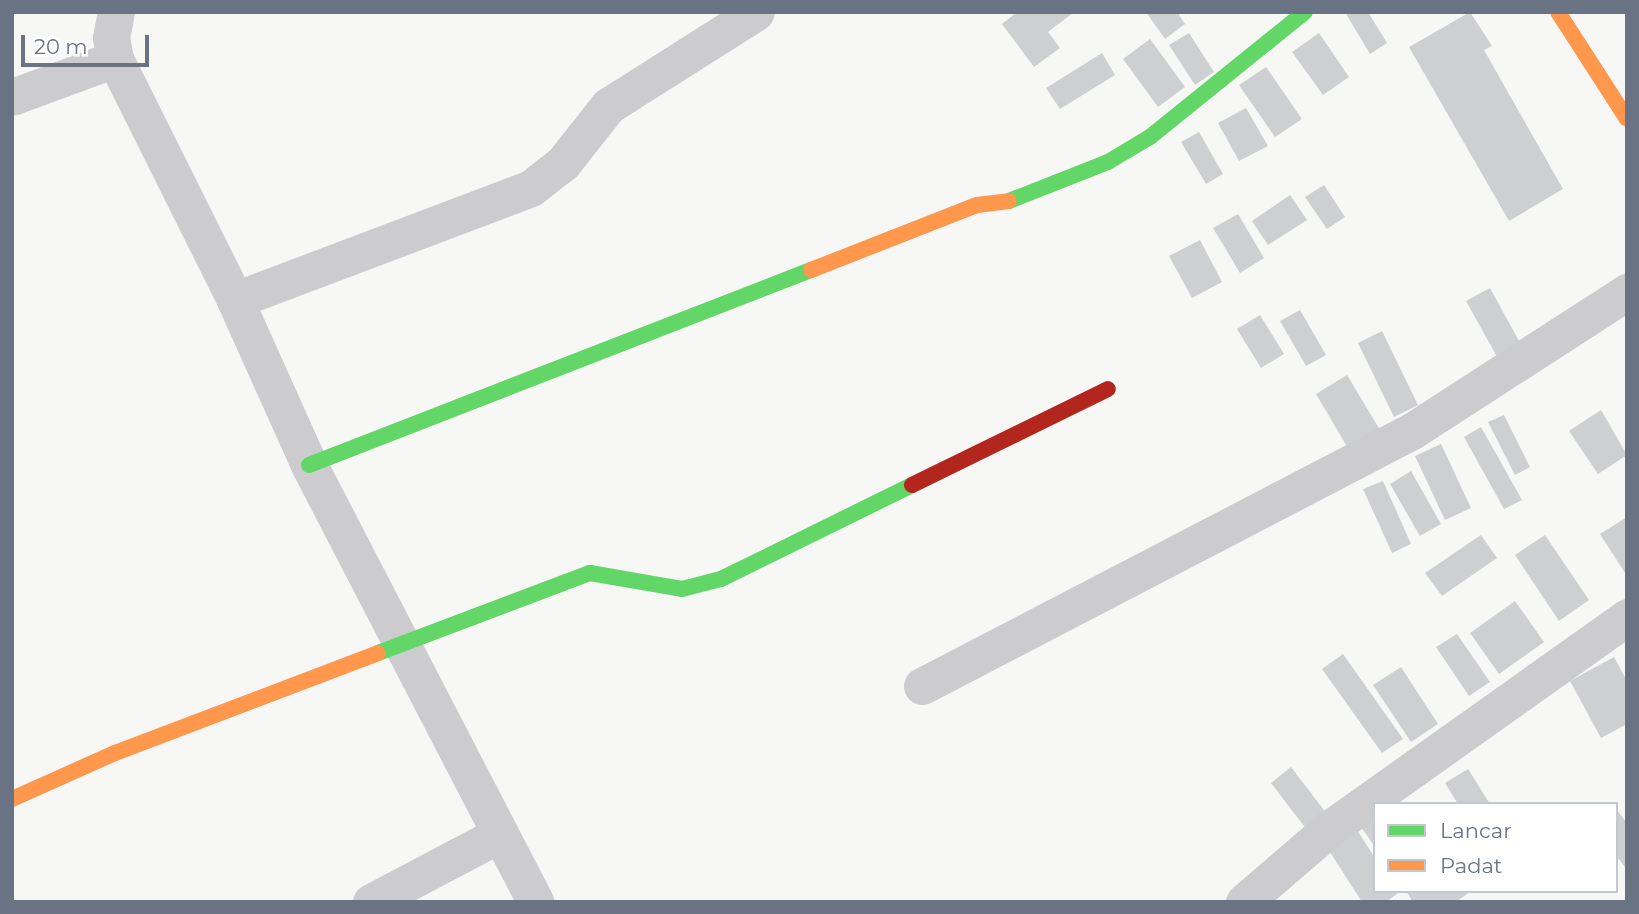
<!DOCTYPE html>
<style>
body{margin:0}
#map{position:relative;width:1639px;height:914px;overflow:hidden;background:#f7f7f6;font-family:Montserrat,sans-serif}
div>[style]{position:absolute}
.building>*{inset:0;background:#cecfd1}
.street>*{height:37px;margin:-18.5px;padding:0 18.5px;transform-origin:18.5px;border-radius:18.5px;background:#ccccce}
.fast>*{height:16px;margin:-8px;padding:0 8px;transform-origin:8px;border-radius:8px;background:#63d668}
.slow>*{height:16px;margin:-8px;padding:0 8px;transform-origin:8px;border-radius:8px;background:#ff974d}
.jam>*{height:16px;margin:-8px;padding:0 8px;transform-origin:8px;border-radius:8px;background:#b3261e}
span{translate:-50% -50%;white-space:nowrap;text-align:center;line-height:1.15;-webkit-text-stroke:7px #fff;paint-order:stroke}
.frame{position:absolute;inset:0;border:14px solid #697384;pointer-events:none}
.legend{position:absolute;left:1373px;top:802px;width:245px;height:91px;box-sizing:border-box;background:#fff;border:2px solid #c3c7ce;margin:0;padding:9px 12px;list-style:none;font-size:21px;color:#697384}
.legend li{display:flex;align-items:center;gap:14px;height:35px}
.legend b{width:35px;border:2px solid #c3c7ce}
.scale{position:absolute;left:21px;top:35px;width:128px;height:32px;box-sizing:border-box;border:4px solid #697384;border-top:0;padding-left:9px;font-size:21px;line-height:24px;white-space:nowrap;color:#697384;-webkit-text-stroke:5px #fff;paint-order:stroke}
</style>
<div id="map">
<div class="building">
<i style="clip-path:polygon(1017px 12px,1074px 12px,1048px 32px,1060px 48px,1034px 67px,1002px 24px)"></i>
<i style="clip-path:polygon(1146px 12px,1177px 12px,1185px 24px,1165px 39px)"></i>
<i style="clip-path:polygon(1345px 12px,1368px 12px,1387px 43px,1370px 54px)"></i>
<i style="clip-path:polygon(1470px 12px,1492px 46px,1484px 50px,1563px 189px,1509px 221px,1409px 47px)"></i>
<i style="clip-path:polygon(1189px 33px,1214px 72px,1195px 85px,1169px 45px)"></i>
<i style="clip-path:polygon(1319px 33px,1349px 77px,1323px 95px,1292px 52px)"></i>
<i style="clip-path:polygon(1150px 39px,1185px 87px,1158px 107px,1123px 59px)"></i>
<i style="clip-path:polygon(1102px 53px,1115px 75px,1060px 109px,1046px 88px)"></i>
<i style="clip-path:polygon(1266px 67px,1302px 119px,1275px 137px,1239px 85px)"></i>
<i style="clip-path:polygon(1246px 108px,1268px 146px,1239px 161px,1218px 123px)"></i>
<i style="clip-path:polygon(1199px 132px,1223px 174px,1206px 184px,1181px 142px)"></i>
<i style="clip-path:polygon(1324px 185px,1345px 217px,1327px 229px,1305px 197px)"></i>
<i style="clip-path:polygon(1290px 195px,1307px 220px,1268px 245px,1252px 221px)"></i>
<i style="clip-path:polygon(1238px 214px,1264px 258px,1240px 273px,1213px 228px)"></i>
<i style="clip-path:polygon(1200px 240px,1222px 282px,1192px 298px,1169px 256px)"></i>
<i style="clip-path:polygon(1490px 288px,1524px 350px,1501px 364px,1466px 301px)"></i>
<i style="clip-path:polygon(1300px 310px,1326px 355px,1306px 366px,1280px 321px)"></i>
<i style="clip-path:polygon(1260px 315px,1284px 354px,1261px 368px,1237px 329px)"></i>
<i style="clip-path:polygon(1382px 331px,1418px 405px,1394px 417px,1358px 343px)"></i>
<i style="clip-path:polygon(1347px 375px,1380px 430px,1349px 450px,1316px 394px)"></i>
<i style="clip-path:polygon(1601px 410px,1627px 455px,1598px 474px,1569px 431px)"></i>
<i style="clip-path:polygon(1504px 415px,1530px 467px,1515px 475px,1488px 422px)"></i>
<i style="clip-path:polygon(1481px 427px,1522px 500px,1504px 509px,1464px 437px)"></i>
<i style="clip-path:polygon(1441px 444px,1471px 508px,1445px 520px,1415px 456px)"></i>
<i style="clip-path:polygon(1411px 471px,1441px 524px,1420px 536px,1390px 484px)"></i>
<i style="clip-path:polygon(1383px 481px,1411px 544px,1392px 553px,1363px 489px)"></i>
<i style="clip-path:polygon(1627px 517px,1627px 576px,1600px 534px)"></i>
<i style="clip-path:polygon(1481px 535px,1497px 558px,1442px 596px,1425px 573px)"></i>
<i style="clip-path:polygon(1545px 535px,1589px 600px,1559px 621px,1515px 555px)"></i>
<i style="clip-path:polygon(1515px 601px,1544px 642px,1499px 674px,1470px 633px)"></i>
<i style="clip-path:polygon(1457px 634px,1490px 682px,1469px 696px,1436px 647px)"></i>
<i style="clip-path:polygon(1343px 654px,1403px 739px,1382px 753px,1322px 669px)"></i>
<i style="clip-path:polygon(1614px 657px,1627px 681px,1627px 724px,1601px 738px,1570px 681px)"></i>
<i style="clip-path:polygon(1401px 667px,1438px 724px,1411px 742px,1373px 685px)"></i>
<i style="clip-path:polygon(1291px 767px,1327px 814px,1307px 830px,1271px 783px)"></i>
<i style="clip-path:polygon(1468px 769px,1490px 804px,1458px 804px,1445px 783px)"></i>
<i style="clip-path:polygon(1616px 809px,1627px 823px,1627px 870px,1616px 855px)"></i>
<i style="clip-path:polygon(1375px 813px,1375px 847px,1359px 824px)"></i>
<i style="clip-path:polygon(1357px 830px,1375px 858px,1375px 891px,1398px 893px,1386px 902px,1362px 902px,1328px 849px)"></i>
<i style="clip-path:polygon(1406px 891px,1471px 891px,1456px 902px,1413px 902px)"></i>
</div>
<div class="street">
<i style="left:116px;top:12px;width:26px;rotate:101deg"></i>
<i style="left:111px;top:38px;width:21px;rotate:79deg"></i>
<i style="left:115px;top:59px;width:269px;rotate:63.5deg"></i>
<i style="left:235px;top:300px;width:181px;rotate:65.8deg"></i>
<i style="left:309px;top:465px;width:492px;rotate:62.6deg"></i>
<i style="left:12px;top:97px;width:110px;rotate:-20.3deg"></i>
<i style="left:235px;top:300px;width:316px;rotate:-20.7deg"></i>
<i style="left:531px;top:188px;width:41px;rotate:-38deg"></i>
<i style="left:563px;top:163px;width:73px;rotate:-51.7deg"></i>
<i style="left:608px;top:106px;width:175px;rotate:-32.4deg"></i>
<i style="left:922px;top:686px;width:552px;rotate:-27.49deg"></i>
<i style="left:1412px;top:431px;width:256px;rotate:-32.9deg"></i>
<i style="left:371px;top:902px;width:144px;rotate:-27.8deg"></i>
<i style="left:1244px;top:902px;width:112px;rotate:-40.7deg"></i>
<i style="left:1329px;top:829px;width:366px;rotate:-35.4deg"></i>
</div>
<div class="fast">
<i style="left:1009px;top:201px;width:106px;rotate:-21.5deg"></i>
<i style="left:1108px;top:162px;width:49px;rotate:-30.8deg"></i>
<i style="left:1150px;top:137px;width:199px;rotate:-38.9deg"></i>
<i style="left:309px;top:465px;width:539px;rotate:-21.23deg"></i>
<i style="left:378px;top:653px;width:227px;rotate:-20.7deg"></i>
<i style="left:590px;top:573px;width:93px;rotate:9.9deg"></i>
<i style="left:682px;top:589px;width:40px;rotate:-14.4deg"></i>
<i style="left:721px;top:579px;width:213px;rotate:-26.2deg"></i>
</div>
<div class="slow">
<i style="left:1558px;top:12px;width:127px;rotate:57.2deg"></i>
<i style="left:811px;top:270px;width:178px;rotate:-21.4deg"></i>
<i style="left:977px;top:205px;width:32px;rotate:-7deg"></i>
<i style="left:12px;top:799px;width:113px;rotate:-24.1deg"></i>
<i style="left:115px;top:753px;width:281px;rotate:-20.8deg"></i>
</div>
<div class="jam">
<i style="left:912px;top:485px;width:218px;rotate:-26.1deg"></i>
</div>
<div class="frame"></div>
<ul class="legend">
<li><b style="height:9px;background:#63d668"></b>Lancar</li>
<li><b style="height:9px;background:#ff974d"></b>Padat</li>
</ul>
<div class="scale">20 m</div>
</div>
